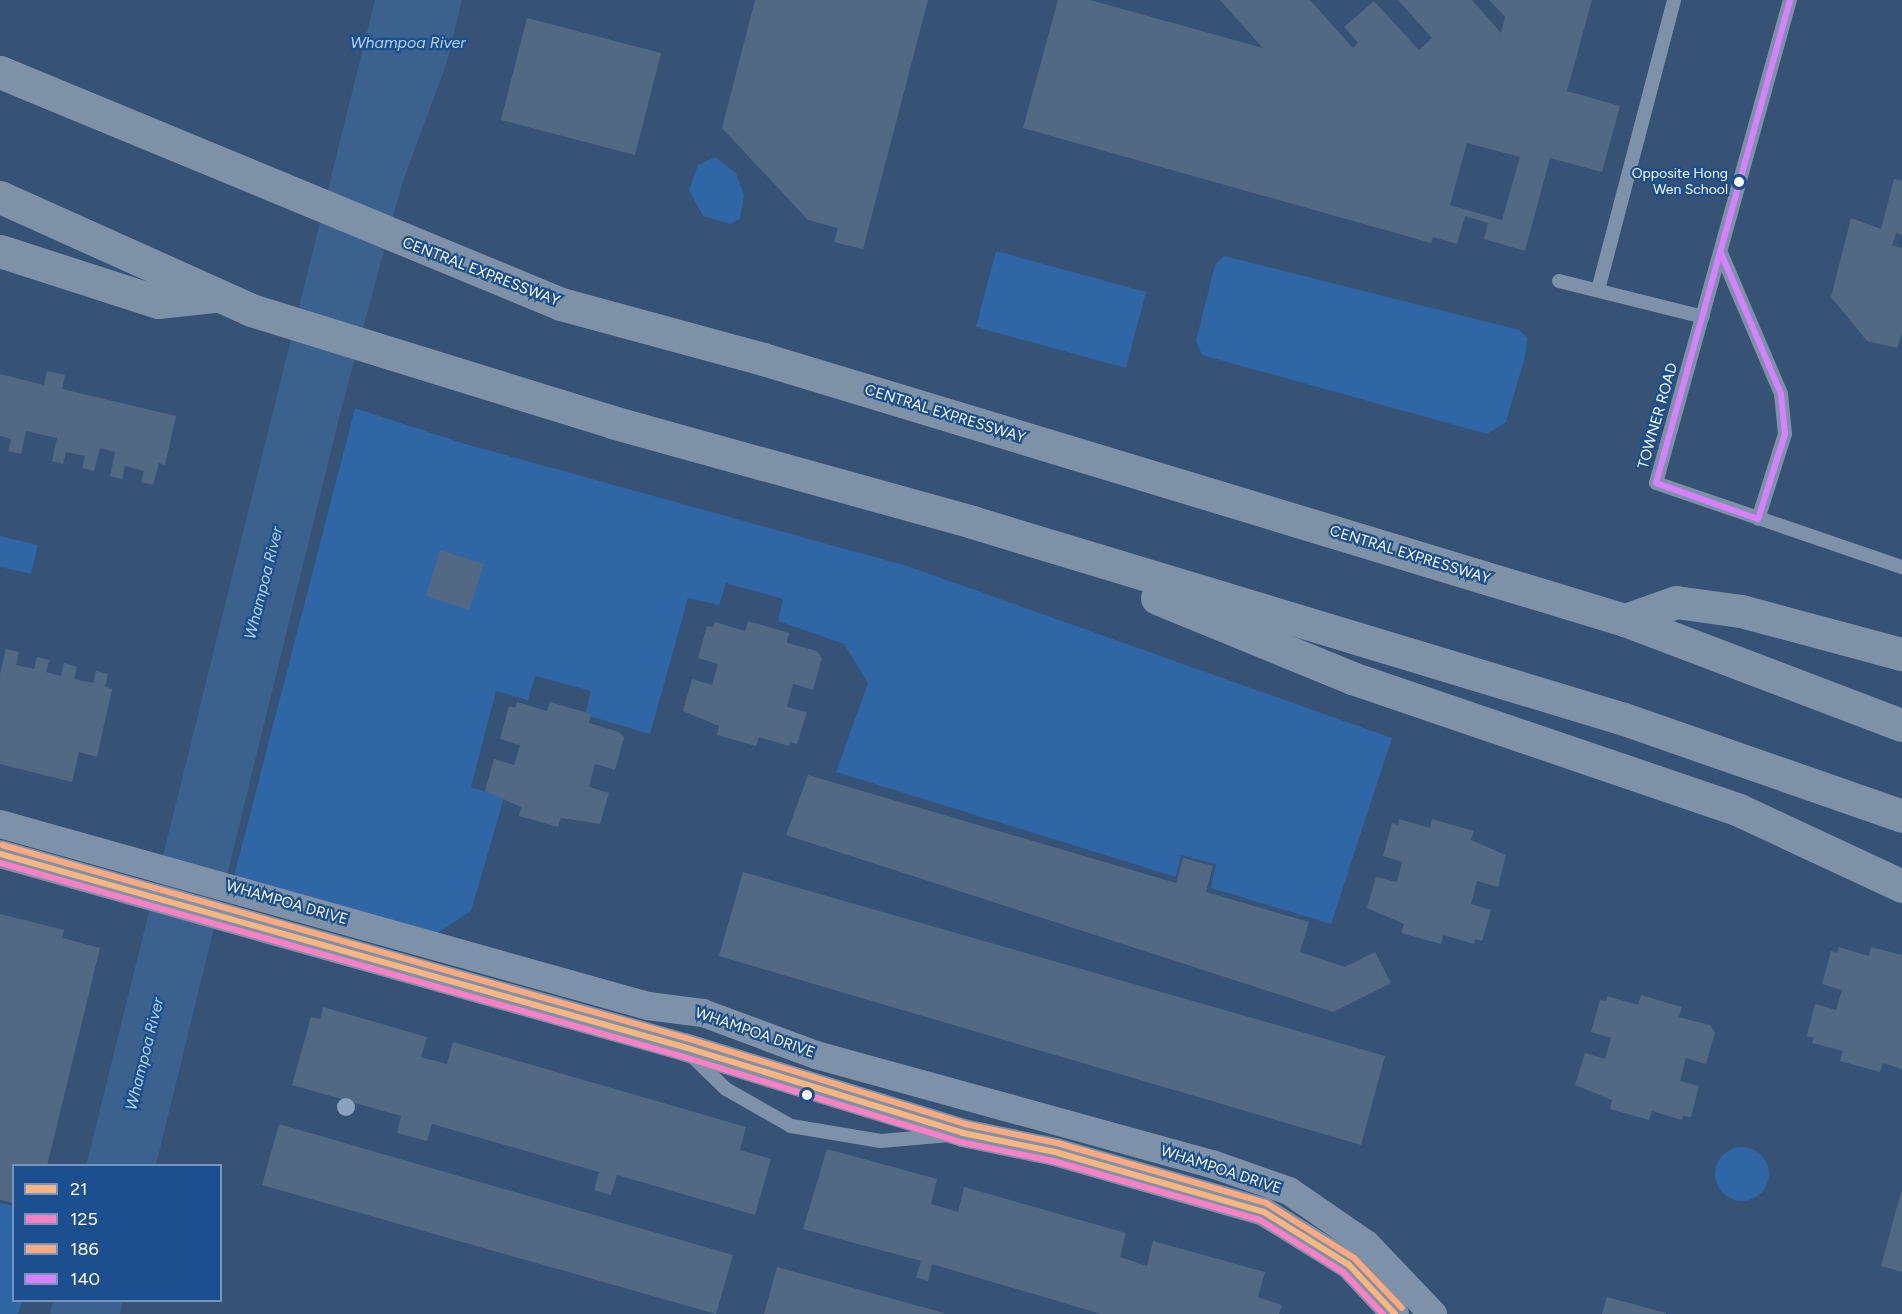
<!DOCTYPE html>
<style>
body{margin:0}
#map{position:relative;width:1902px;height:1314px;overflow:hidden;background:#365274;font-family:Figtree,sans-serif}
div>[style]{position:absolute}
.green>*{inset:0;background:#2f66a5}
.round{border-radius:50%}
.water>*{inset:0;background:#3b618d}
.building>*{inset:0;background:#526984}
.lane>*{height:14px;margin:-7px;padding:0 7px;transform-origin:7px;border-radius:7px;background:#7d92a8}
.street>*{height:28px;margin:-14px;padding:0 14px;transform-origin:14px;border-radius:14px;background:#7d92a8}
.highway>*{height:33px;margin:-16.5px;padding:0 16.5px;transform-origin:16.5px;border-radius:16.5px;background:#7e92a7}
.bus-1>*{height:6px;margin:-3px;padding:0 3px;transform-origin:3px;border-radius:3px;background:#ffb580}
.bus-2>*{height:6px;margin:-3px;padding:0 3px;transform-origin:3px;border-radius:3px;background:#ff80c5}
.bus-3>*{height:6px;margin:-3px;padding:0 3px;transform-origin:3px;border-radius:3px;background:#ffa980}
.bus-4>*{height:6px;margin:-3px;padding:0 3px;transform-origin:3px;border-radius:3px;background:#d880ff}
.trees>*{width:18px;height:18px;margin:-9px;border-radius:50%;background:#8aa2be}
.dots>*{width:16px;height:16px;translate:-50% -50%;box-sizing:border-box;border:3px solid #1b4f8f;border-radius:50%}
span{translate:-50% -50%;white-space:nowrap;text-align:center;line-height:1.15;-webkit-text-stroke:4.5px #1b4f8f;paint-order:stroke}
.bus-label{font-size:14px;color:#fff}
.right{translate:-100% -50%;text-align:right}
.street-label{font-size:15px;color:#fff}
.water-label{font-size:16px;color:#b5d3f5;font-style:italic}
.legend{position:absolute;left:12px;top:1164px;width:210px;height:138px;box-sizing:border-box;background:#1b4f8f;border:2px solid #7695bc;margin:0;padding:8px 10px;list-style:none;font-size:18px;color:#fff}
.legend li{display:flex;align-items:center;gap:12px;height:30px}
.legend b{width:30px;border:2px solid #7695bc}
</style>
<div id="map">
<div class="green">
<i style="clip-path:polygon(715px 157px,736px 173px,744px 195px,740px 219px,730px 224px,703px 216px,689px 190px,698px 165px)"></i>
<i style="clip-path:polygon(996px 251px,1146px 292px,1126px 368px,976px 327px)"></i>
<i style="clip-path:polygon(1224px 256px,1519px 330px,1527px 338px,1526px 353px,1506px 422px,1487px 434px,1202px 355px,1196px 341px,1215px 265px)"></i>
<i style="clip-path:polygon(355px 408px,462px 443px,907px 566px,1392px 738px,1331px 924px,1211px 888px,1216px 864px,1181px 855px,1176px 877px,836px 772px,868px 683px,844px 644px,778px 621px,783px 599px,726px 583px,719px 605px,688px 598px,650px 734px,585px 715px,591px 691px,535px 676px,528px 700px,496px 691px,471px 787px,504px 798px,471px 911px,433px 936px,232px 884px)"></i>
<i style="clip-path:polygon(0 536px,38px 545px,31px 574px,0 567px)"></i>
<i class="round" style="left:1715px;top:1147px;width:54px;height:54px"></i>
<i style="clip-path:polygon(0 1203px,13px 1206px,14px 1300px,22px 1301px,18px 1314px,0 1314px)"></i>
</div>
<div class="water">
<i style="clip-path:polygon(375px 0,462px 0,447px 62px,402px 184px,341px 410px,156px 1165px,86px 1166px)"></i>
<i style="clip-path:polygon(53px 1301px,53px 1300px,123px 1301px,120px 1314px,50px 1314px)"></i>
</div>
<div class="building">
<i style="clip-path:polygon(755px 0,928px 0,863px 249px,834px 242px,838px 228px,808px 220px,722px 128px)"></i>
<i style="clip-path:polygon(evenodd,1058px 0,1090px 0,1263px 48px,1220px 0,1310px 0,1353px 48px,1358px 43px,1344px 27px,1374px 1px,1419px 50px,1432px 38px,1398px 0,1472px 0,1501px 33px,1505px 17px,1489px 0,1592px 0,1567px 91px,1620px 106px,1602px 172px,1550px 158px,1525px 251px,1484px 239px,1488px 223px,1465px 216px,1457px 244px,1433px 237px,1431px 243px,1023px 128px,1058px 0,1467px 143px,1520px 157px,1502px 220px,1450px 205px,1467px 143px)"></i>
<i style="clip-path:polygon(527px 18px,661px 53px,635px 155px,501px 120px)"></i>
<i style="clip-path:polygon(1894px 179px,1902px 181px,1902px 235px,1896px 233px,1892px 245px,1902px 248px,1902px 333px,1897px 348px,1867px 341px,1831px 297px,1851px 218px,1881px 229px)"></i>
<i style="clip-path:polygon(47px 371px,65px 375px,62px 389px,176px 416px,165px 465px,159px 463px,153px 485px,141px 482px,144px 471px,125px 466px,122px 479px,110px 476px,115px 452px,100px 448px,94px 471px,82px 468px,85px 456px,66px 452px,63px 464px,52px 461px,57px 438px,26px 431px,21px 454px,8px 451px,11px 439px,0 436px,0 374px,44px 385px)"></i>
<i style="clip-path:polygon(440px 550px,484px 564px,469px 610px,426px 596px)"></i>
<i style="clip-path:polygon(748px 621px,789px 633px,787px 643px,817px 651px,822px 658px,813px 690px,793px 684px,787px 707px,807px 712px,797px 744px,790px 742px,789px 746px,759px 737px,756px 746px,717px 735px,719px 726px,683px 711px,692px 679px,712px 685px,718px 664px,698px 658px,707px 626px,713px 627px,715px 622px,745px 631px)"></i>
<i style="clip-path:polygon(6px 649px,19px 652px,16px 665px,34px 669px,37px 657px,49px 660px,46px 672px,61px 676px,64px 663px,77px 667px,74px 679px,93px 683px,96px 671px,108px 674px,105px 687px,112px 689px,97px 757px,79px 752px,72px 782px,0 764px,0 674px)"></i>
<i style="clip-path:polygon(517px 702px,547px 711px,550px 702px,591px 714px,589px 723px,619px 732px,624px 738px,615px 770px,595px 764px,589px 787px,609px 793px,600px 824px,561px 818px,558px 827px,519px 816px,521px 807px,485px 791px,494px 759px,514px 765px,520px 745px,500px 739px,509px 706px,515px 708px)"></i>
<i style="clip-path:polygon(808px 775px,1176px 883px,1183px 858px,1213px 866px,1206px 892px,1309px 922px,1300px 952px,1345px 967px,1375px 952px,1391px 983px,1333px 1012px,786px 835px)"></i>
<i style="clip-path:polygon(1399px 819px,1430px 828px,1432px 819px,1474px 831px,1471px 840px,1506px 855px,1498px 887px,1477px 881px,1471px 904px,1491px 910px,1482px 941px,1475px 939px,1474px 944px,1443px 935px,1441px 944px,1401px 933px,1404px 924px,1367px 908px,1376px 877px,1397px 882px,1402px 862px,1383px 856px,1392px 823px,1398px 825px)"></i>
<i style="clip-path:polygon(743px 872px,1385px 1056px,1361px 1145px,719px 956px)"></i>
<i style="clip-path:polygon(0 914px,64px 930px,62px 938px,100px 948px,47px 1166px,14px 1166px,14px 1203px,0 1200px)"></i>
<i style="clip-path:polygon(1839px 947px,1869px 956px,1871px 947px,1902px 955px,1902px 1069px,1883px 1063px,1880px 1072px,1840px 1061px,1843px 1051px,1812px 1043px,1814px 1038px,1807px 1036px,1815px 1004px,1836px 1010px,1842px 990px,1822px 984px,1831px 951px,1837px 953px)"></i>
<i style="clip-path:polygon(1641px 995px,1682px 1007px,1679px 1017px,1710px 1025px,1715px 1032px,1706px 1064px,1686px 1058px,1680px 1081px,1699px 1086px,1691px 1117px,1683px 1116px,1682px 1120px,1652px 1111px,1649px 1120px,1610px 1109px,1612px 1100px,1575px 1085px,1585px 1053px,1605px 1059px,1611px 1038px,1591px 1032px,1600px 1000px,1606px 1001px,1607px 996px,1638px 1005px)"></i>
<i style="clip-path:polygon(323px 1007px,427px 1037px,421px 1057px,447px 1064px,453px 1042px,746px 1127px,740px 1150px,771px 1159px,755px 1215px,617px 1175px,611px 1195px,594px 1190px,599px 1172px,432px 1124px,427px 1141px,397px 1133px,401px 1116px,292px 1085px,311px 1017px,320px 1019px)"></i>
<i style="clip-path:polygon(279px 1124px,733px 1255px,716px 1314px,262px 1185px)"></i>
<i style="clip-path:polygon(827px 1149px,937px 1179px,931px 1204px,958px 1212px,964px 1187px,1126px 1233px,1120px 1257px,1147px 1266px,1153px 1241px,1265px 1272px,1258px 1297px,1282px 1305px,1279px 1314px,1101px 1314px,932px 1264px,928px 1281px,916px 1277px,921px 1261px,803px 1229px)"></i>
<i style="clip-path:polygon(1901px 1192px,1902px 1192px,1902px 1272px,1881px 1266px)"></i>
<i style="clip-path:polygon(777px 1267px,944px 1313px,944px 1314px,764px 1314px)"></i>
<i style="clip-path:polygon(1607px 1297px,1666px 1313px,1666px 1314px,1602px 1314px)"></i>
</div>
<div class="lane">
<i style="left:1790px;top:0;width:501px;rotate:105.51deg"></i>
<i style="left:1656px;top:483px;width:260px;rotate:18.9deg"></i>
<i style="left:1721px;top:253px;width:153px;rotate:66.9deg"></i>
<i style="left:1781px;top:394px;width:40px;rotate:84.3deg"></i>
<i style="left:1785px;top:434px;width:89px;rotate:107.6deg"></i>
<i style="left:1559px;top:281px;width:148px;rotate:14deg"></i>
<i style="left:1598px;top:290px;width:300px;rotate:-75.3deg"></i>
<i style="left:691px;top:1055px;width:49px;rotate:44.2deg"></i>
<i style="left:726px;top:1089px;width:75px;rotate:29.6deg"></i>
<i style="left:791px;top:1126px;width:91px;rotate:9.5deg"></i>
<i style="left:881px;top:1141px;width:69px;rotate:-5deg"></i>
</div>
<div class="street">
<i style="left:0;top:824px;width:673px;rotate:15.69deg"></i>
<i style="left:648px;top:1006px;width:55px;rotate:7.3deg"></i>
<i style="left:703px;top:1013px;width:121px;rotate:20.4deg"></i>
<i style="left:816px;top:1055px;width:411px;rotate:15.4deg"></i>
<i style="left:1212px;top:1164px;width:82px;rotate:19.3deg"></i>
<i style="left:1289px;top:1191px;width:93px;rotate:34.5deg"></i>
<i style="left:1366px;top:1244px;width:97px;rotate:46.3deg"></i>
<i style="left:0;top:854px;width:711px;rotate:15.76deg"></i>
<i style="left:684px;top:1047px;width:292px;rotate:17.1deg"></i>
<i style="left:963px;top:1133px;width:94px;rotate:11.7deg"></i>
<i style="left:1055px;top:1152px;width:217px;rotate:16deg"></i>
<i style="left:1264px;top:1212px;width:100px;rotate:31.9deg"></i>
<i style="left:1349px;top:1265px;width:67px;rotate:46.8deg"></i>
</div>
<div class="highway">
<i style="left:0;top:72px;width:607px;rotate:22.47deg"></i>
<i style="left:561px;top:304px;width:209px;rotate:15.2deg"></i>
<i style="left:763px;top:359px;width:901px;rotate:16.85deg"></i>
<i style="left:1625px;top:620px;width:296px;rotate:20.8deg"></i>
<i style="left:0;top:197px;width:275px;rotate:24.2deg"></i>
<i style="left:251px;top:310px;width:378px;rotate:17.2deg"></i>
<i style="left:612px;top:422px;width:374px;rotate:15.5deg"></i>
<i style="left:972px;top:522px;width:681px;rotate:16.81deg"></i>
<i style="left:1624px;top:719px;width:294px;rotate:19.2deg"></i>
<i style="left:0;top:251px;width:166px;rotate:17.9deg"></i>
<i style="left:158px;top:302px;width:56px;rotate:-6.1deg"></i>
<i style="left:1157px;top:598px;width:211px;rotate:22.3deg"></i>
<i style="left:1352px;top:678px;width:409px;rotate:18.8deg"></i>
<i style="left:1739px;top:810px;width:180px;rotate:25deg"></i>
<i style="left:1625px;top:620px;width:54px;rotate:-19.4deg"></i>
<i style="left:1676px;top:602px;width:66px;rotate:7.9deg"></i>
<i style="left:1741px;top:611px;width:167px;rotate:15deg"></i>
</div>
<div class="bus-1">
<i style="left:0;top:854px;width:711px;rotate:15.76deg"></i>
<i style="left:684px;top:1047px;width:292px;rotate:17.1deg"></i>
<i style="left:963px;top:1133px;width:94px;rotate:11.7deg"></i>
<i style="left:1055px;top:1152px;width:217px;rotate:16deg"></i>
<i style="left:1264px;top:1212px;width:100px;rotate:31.9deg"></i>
<i style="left:1349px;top:1265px;width:67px;rotate:46.8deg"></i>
</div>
<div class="bus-2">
<i style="left:0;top:863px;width:708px;rotate:15.82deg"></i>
<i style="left:681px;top:1056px;width:292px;rotate:17.1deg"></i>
<i style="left:960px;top:1142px;width:95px;rotate:11.5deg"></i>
<i style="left:1053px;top:1161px;width:215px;rotate:15.9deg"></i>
<i style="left:1260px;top:1220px;width:98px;rotate:32.1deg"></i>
<i style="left:1343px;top:1272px;width:58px;rotate:46.4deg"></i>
</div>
<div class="bus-3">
<i style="left:2px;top:845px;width:711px;rotate:15.76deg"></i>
<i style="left:686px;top:1038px;width:292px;rotate:17.1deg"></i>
<i style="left:965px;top:1124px;width:94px;rotate:11.7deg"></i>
<i style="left:1057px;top:1143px;width:217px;rotate:16deg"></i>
<i style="left:1266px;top:1203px;width:104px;rotate:32deg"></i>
<i style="left:1354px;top:1258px;width:69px;rotate:46.2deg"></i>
</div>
<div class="bus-4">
<i style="left:1721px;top:253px;width:153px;rotate:66.9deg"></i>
<i style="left:1781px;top:394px;width:40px;rotate:84.3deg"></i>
<i style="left:1785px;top:434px;width:89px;rotate:107.6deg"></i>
<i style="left:1758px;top:519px;width:108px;rotate:-160.6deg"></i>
<i style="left:1656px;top:483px;width:501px;rotate:-74.49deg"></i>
</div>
<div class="trees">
<i style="left:346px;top:1107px"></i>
</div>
<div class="dots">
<i style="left:1739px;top:182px;background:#fff"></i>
<i style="left:807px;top:1095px;background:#fff"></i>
</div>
<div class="bus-label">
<span class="right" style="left:1728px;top:182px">Opposite Hong<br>Wen School</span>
</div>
<div class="street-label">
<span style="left:481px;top:272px;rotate:21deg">CENTRAL EXPRESSWAY</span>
<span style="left:945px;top:414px;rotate:17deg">CENTRAL EXPRESSWAY</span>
<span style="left:1658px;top:416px;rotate:-74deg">TOWNER ROAD</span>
<span style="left:1410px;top:555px;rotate:17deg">CENTRAL EXPRESSWAY</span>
<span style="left:287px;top:903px;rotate:16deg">WHAMPOA DRIVE</span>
<span style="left:755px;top:1033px;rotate:19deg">WHAMPOA DRIVE</span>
<span style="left:1221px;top:1170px;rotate:18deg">WHAMPOA DRIVE</span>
</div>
<div class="water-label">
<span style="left:408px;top:43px">Whampoa River</span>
<span style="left:264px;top:583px;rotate:-76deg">Whampoa River</span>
<span style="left:145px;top:1054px;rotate:-76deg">Whampoa River</span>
</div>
<ul class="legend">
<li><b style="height:8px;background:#ffb580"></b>21</li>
<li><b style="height:8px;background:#ff80c5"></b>125</li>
<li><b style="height:8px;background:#ffa980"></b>186</li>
<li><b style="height:8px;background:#d880ff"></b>140</li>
</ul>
</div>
